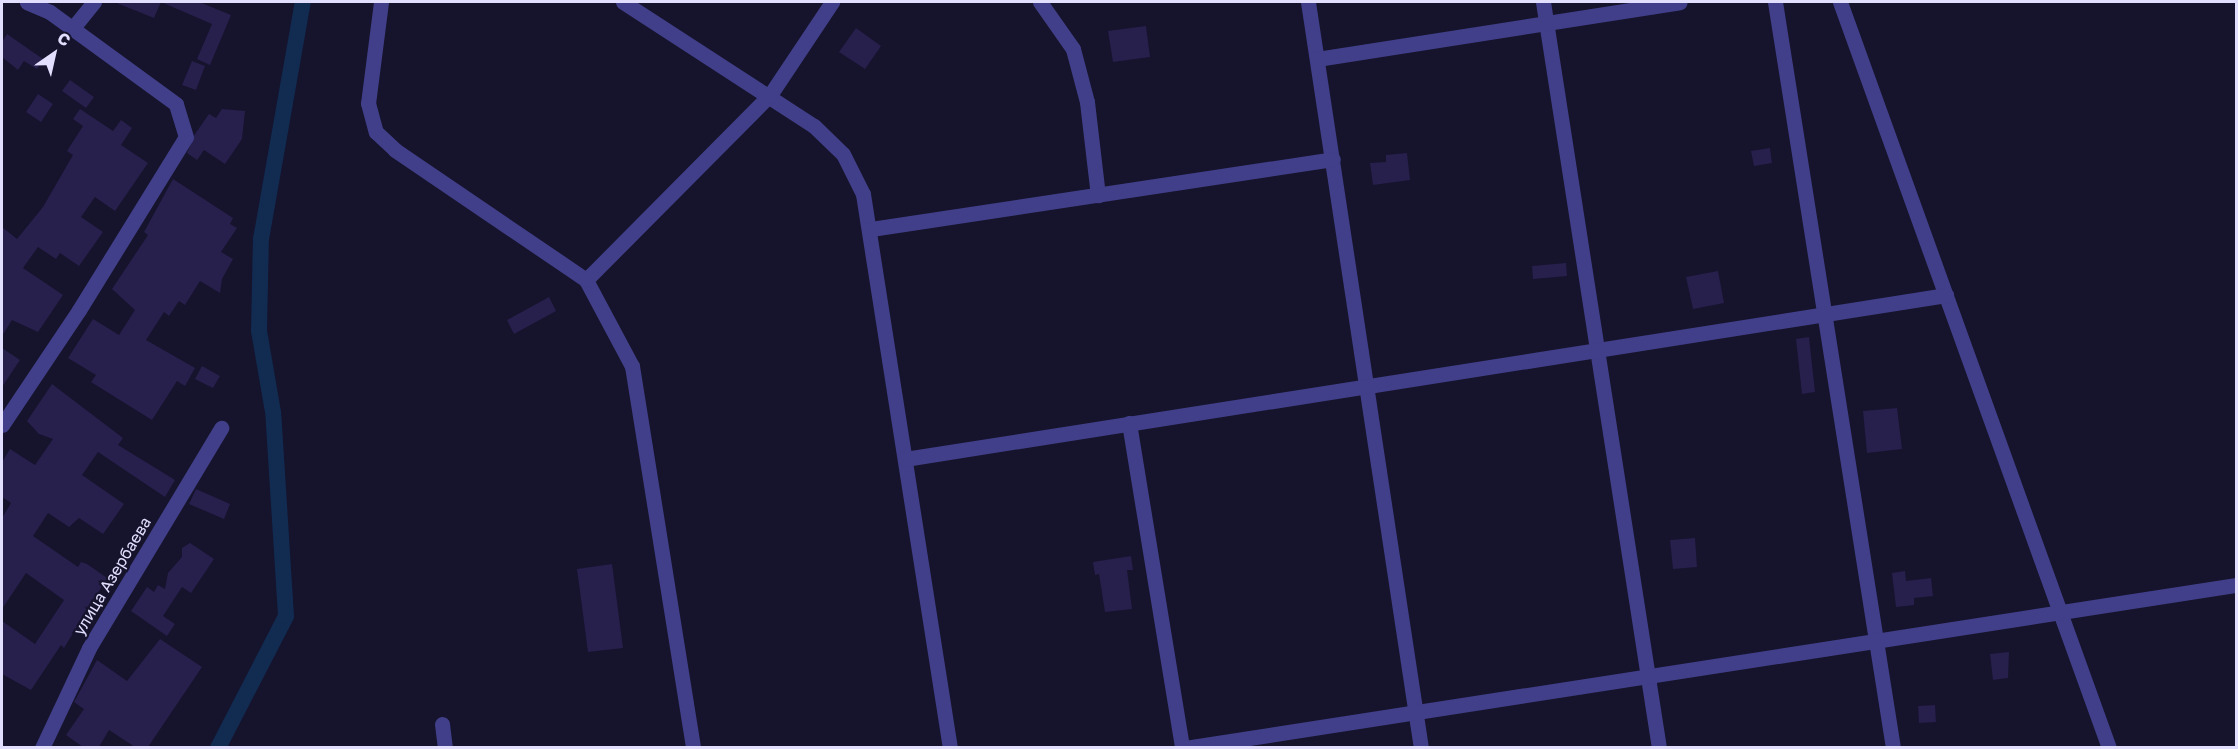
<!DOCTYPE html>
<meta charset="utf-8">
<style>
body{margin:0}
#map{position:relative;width:2238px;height:749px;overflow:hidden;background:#16132c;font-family:"Golos Text",sans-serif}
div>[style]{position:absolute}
.canal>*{height:16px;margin:-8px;padding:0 8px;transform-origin:8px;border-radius:8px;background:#112b51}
.building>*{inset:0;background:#271f4c}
.street>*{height:15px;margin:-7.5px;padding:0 7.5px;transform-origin:7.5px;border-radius:7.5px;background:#413f89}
span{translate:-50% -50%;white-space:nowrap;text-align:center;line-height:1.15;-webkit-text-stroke:4.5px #16132c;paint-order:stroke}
.street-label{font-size:16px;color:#e1defe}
.frame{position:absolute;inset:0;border:3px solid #e1defe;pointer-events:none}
.north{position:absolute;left:24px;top:24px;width:60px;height:60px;-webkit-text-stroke:4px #16132c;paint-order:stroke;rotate:34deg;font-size:16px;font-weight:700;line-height:24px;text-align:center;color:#e1defe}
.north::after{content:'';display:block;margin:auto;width:21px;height:27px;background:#e1defe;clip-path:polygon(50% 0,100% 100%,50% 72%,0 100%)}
</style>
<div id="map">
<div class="canal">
<i style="left:218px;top:748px;width:148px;rotate:-62.7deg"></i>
<i style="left:286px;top:616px;width:204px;rotate:-93.6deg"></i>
<i style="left:273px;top:412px;width:82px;rotate:-99.8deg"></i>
<i style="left:259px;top:331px;width:92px;rotate:-88.8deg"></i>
<i style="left:261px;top:239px;width:241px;rotate:-80deg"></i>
</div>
<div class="building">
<i style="clip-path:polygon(114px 2px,199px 2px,231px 15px,210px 65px,197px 59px,212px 24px,161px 2px,154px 18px)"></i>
<i style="clip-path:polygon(1146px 26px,1150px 57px,1113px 62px,1108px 31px)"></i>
<i style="clip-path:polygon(856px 28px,881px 46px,865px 69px,839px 52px)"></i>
<i style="clip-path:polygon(7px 34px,43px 59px,37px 69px,24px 61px,18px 70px,2px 57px,2px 42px)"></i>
<i style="clip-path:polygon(192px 61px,205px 66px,196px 90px,182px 85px)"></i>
<i style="clip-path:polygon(70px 80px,94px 97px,86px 108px,62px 91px)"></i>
<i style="clip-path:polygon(38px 94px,53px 104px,41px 122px,26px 112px)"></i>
<i style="clip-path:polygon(80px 109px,113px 131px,121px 120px,132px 128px,121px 145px,148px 163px,115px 211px,95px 197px,81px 217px,103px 232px,79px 266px,60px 253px,56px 259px,38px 247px,23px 268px,63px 295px,38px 332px,12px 320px,2px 336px,2px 227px,17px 239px,43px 207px,73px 155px,67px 151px,83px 126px,73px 119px)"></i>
<i style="clip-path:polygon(222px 109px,245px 111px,242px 139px,225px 164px,204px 150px,197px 160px,187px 153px,195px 134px,209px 114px,216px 118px)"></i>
<i style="clip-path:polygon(1770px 148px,1772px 163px,1754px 166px,1751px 151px)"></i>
<i style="clip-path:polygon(1407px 153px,1410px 180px,1373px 185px,1370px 163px,1386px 162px,1386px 155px)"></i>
<i style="clip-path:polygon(173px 179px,233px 218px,230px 224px,237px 228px,221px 252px,233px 259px,222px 279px,220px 293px,200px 281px,185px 305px,179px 301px,169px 316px,164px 312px,146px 340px,195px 368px,185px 386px,177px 381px,152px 420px,91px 382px,96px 375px,68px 358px,93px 319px,119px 335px,135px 310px,112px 289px,148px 235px,144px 232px)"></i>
<i style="clip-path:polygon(1566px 263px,1567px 276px,1533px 279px,1532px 266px)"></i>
<i style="clip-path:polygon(1718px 271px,1724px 303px,1693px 309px,1686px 277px)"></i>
<i style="clip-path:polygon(549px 297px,556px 311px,514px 334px,507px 320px)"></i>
<i style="clip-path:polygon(1809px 337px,1815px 392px,1802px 394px,1796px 339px)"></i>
<i style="clip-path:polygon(2px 348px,20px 360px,2px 387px)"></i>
<i style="clip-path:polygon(202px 366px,220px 376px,213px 388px,195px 379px)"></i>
<i style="clip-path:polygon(52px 384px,123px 438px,118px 445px,175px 480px,165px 497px,98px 452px,82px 475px,124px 504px,103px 534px,79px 518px,69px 527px,48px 513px,33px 536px,78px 567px,81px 562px,87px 564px,107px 578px,64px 648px,61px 645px,31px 690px,2px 674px,2px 621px,35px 644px,64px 600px,26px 573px,2px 609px,2px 518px,11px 503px,2px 497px,2px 462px,10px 449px,35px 465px,53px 439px,39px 434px,27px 421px)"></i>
<i style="clip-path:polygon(1897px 408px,1902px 449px,1867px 453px,1863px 411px)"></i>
<i style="clip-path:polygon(196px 489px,230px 504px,224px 519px,189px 504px)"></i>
<i style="clip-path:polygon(1695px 538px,1697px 567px,1673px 569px,1670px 540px)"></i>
<i style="clip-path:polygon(190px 543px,214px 559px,191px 593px,182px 587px,163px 616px,175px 624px,167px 636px,131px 611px,147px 587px,154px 592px,158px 585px,165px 589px,168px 573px,182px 557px,182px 548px)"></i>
<i style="clip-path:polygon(1131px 556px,1133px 570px,1127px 570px,1132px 609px,1105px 612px,1099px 574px,1095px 575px,1093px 562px)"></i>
<i style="clip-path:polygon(612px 564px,623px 648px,588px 652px,577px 569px)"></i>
<i style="clip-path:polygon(1905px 571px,1906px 581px,1931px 578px,1933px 596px,1914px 598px,1914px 605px,1896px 607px,1892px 573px)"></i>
<i style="clip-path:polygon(160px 639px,202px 667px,148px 747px,135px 747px,109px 730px,99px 747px,83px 747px,66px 735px,84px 709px,74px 702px,97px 660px,127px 681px)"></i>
<i style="clip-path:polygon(2009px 652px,2008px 678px,1993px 680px,1990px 654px)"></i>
<i style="clip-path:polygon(1935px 705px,1936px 722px,1919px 723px,1918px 706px)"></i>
</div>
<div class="street">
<i style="left:381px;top:2px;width:102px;rotate:97.3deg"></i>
<i style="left:368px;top:103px;width:30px;rotate:75deg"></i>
<i style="left:376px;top:132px;width:26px;rotate:43deg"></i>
<i style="left:395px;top:150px;width:231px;rotate:34.2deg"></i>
<i style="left:586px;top:280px;width:98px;rotate:61.9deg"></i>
<i style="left:632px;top:366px;width:387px;rotate:80.9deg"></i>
<i style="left:623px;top:2px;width:228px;rotate:33deg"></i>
<i style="left:814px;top:126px;width:40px;rotate:44deg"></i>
<i style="left:843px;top:154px;width:45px;rotate:63.4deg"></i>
<i style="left:863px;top:194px;width:561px;rotate:81.08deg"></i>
<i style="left:1040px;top:2px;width:57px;rotate:54.9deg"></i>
<i style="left:1073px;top:49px;width:55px;rotate:75.2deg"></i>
<i style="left:1087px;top:102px;width:94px;rotate:83.3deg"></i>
<i style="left:1308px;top:2px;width:755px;rotate:81.39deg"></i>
<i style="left:1543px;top:2px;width:755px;rotate:81.16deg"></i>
<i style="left:1775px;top:2px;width:755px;rotate:81.01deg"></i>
<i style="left:1840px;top:2px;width:793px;rotate:70.17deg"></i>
<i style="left:72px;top:29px;width:35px;rotate:-51deg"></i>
<i style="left:1317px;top:59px;width:367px;rotate:-8.9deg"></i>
<i style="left:871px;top:229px;width:467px;rotate:-8.6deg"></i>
<i style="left:586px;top:280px;width:261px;rotate:-45.2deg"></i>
<i style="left:770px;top:95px;width:112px;rotate:-56.3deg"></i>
<i style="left:1129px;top:423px;width:329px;rotate:80.7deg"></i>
<i style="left:2px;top:425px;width:138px;rotate:-56.2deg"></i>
<i style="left:79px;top:310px;width:203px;rotate:-58.3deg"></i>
<i style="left:186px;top:137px;width:34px;rotate:-107deg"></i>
<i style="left:176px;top:104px;width:156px;rotate:-143.9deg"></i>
<i style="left:50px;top:12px;width:25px;rotate:-157deg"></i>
<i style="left:905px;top:459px;width:1054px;rotate:-8.95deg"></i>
<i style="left:442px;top:724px;width:24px;rotate:83deg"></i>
<i style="left:42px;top:748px;width:110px;rotate:-64.8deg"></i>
<i style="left:89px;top:648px;width:257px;rotate:-59deg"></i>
<i style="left:1185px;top:748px;width:1064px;rotate:-8.82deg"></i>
</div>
<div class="street-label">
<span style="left:112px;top:576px;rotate:-59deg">улица Азербаева</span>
</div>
<div class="frame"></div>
<div class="north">С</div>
</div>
